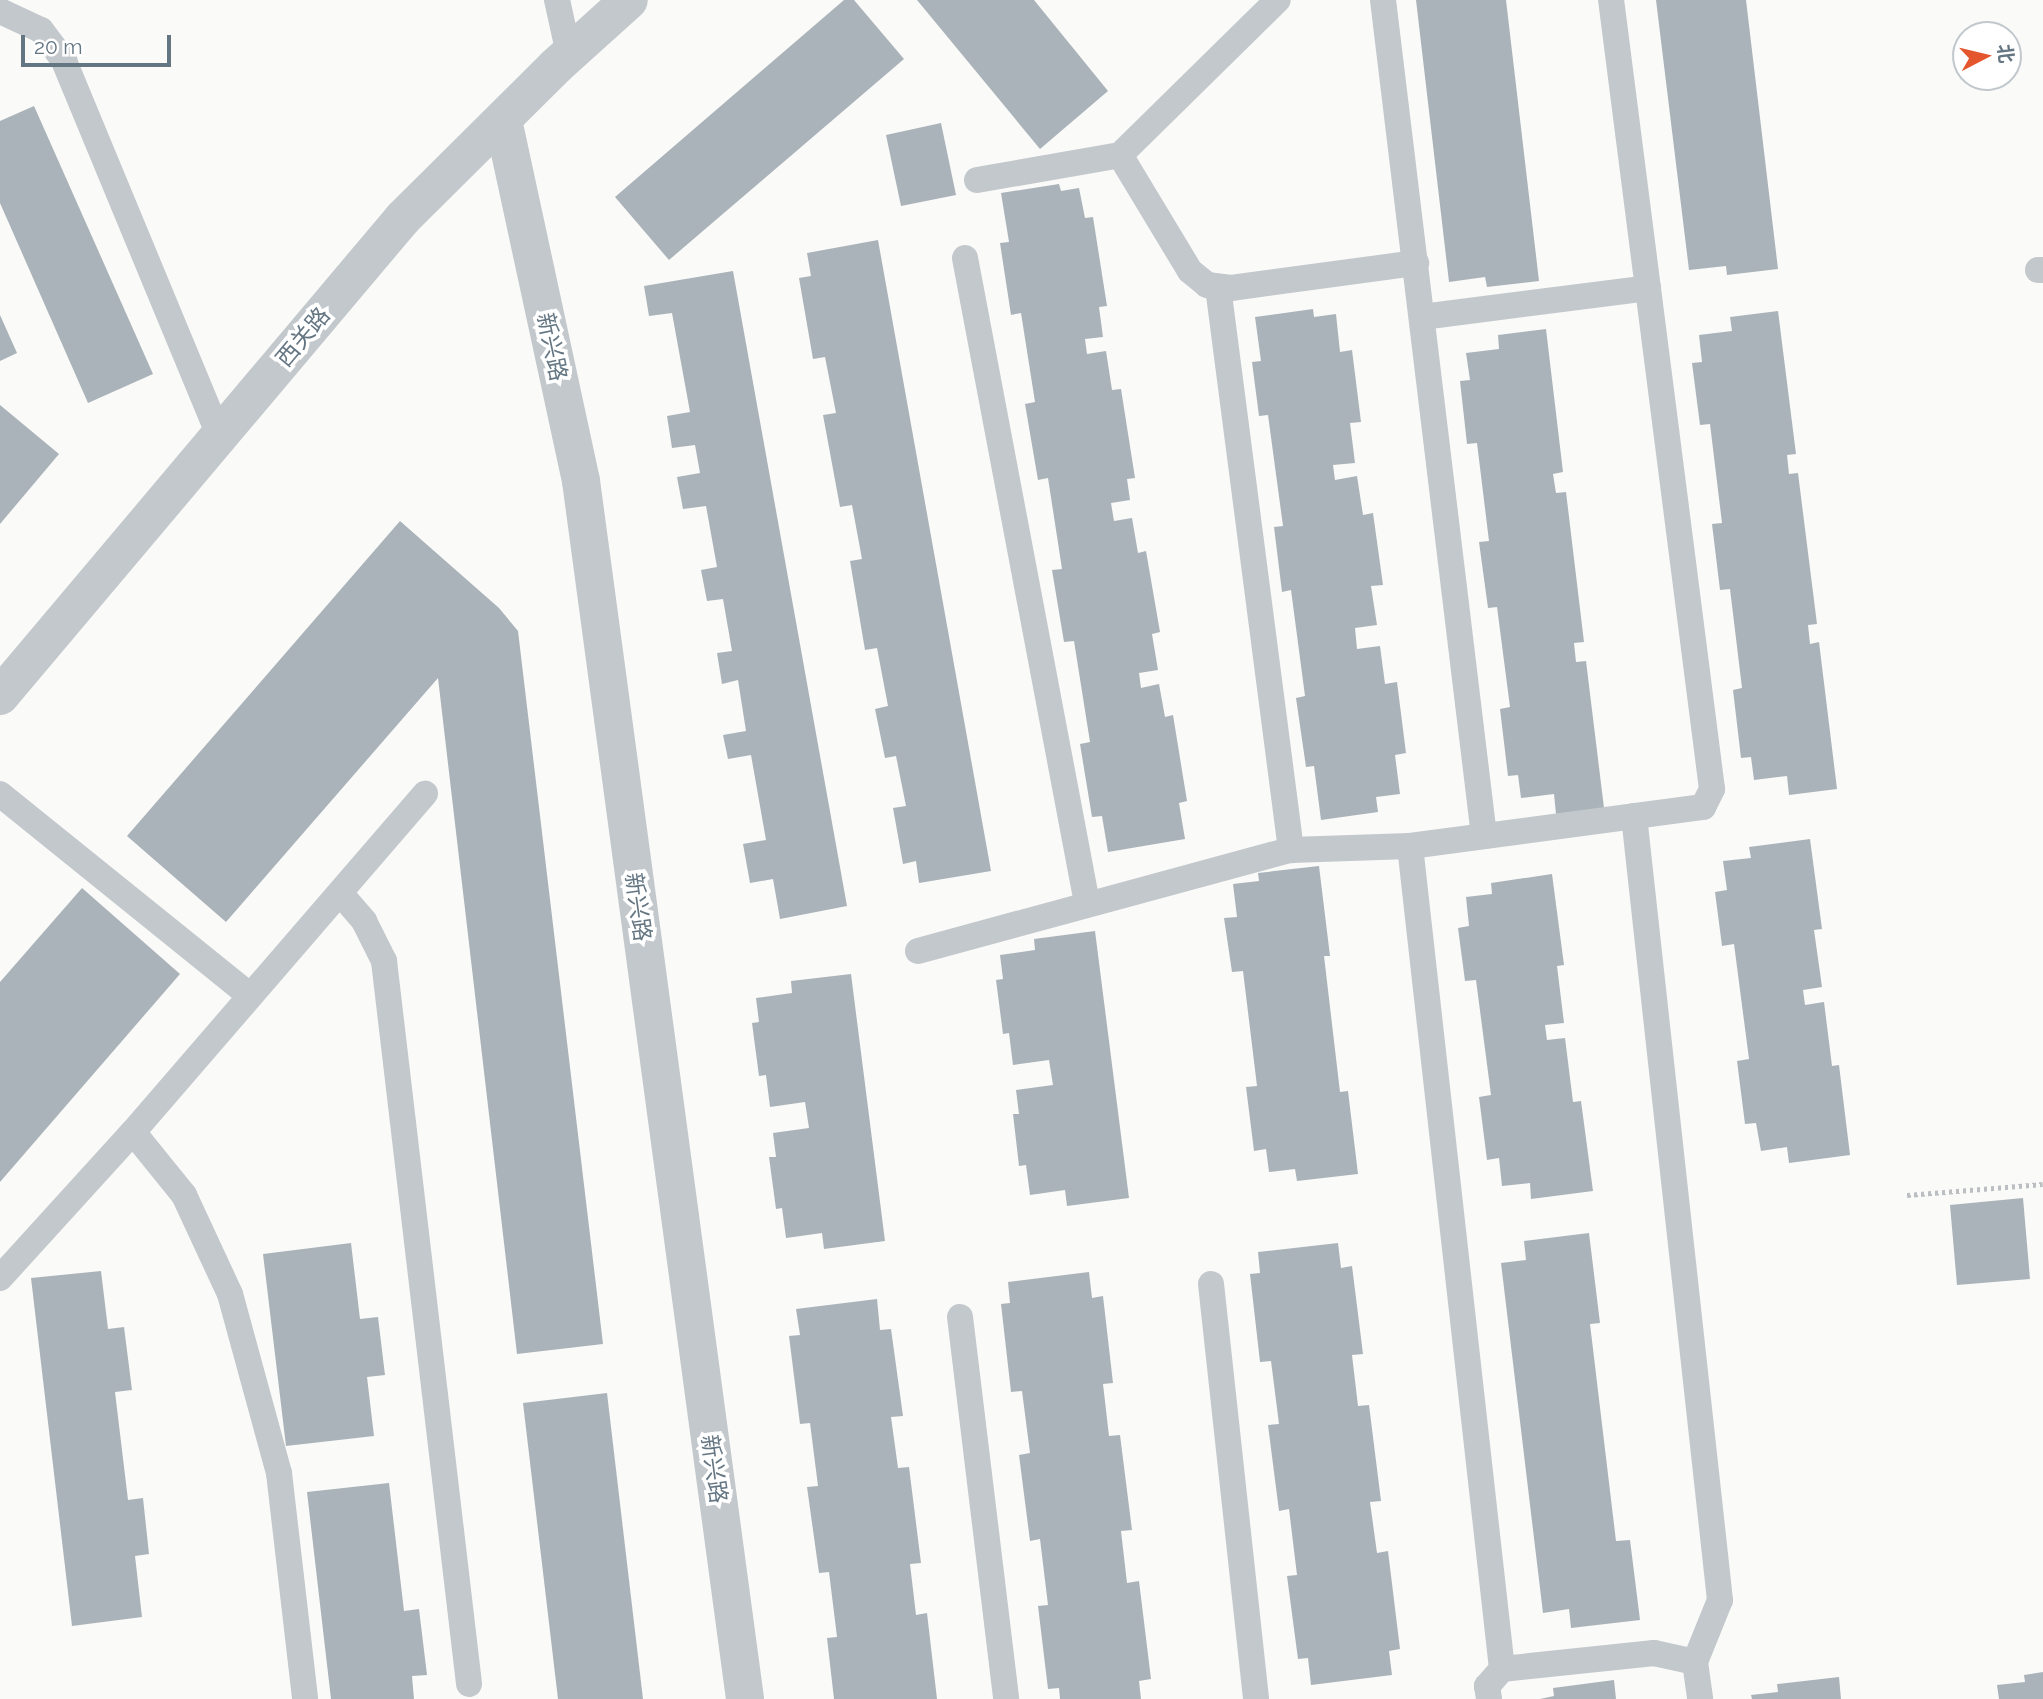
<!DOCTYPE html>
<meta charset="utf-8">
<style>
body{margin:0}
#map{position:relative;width:2043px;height:1699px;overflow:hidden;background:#fafaf8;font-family:Raleway,"Noto Sans SC",sans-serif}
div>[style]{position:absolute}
.building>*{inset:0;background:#aab3b9}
.path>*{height:4.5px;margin-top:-2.25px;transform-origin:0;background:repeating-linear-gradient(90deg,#bbbfc2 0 3.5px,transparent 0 7px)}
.service>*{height:26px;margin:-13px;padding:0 13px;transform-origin:13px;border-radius:13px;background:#c3c8cc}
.minor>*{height:38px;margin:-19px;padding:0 19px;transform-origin:19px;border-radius:19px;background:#c3c8cc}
.tertiary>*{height:38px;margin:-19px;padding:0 19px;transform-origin:19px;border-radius:19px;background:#c3c8cc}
span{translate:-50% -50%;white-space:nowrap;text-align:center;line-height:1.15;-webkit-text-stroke:7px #fff;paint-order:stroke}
.street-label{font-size:23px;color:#657683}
.north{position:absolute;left:1952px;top:21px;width:70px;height:70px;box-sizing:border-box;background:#fff;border:2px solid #c1c8cd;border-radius:50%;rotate:83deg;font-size:19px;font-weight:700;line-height:28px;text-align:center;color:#657683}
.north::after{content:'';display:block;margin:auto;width:24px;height:32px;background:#e4572e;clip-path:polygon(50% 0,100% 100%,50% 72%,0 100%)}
.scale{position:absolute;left:21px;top:35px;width:150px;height:32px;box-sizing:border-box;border:4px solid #657683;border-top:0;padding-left:9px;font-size:21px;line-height:24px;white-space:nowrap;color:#657683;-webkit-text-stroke:5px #fff;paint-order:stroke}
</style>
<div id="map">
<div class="building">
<i style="clip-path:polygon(844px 0,854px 0,904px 59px,669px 260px,615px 197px)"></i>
<i style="clip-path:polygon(917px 0,1034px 0,1108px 91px,1040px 149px)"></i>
<i style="clip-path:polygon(1416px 0,1506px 0,1539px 281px,1487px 287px,1485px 277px,1449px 282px)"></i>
<i style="clip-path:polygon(1656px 0,1746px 0,1778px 269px,1727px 275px,1726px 266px,1689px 270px)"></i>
<i style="clip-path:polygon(34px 106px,153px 374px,88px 403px,0 203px,0 121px)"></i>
<i style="clip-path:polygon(941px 123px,956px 195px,901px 206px,886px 135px)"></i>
<i style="clip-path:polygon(1059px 184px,1061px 191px,1079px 188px,1085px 218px,1093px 217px,1107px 306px,1099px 307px,1103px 337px,1085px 339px,1087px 354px,1106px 351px,1112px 390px,1121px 389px,1135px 478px,1127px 479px,1130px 500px,1111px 503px,1114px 521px,1132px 518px,1138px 553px,1146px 551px,1160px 632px,1152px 634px,1158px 670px,1139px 673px,1141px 688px,1159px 684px,1165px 717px,1173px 715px,1187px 801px,1179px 803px,1185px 839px,1108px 852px,1102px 816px,1092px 817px,1080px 744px,1090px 742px,1074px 641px,1064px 642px,1052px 570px,1062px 569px,1048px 478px,1038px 480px,1025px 404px,1035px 402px,1021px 313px,1011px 315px,1000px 243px,1009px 242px,1001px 193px)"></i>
<i style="clip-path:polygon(878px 240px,991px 871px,919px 883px,916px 861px,903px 864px,893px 808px,906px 806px,896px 756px,885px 758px,875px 709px,888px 706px,877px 648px,865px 650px,850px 561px,862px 559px,852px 505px,840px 507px,823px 415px,836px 413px,825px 357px,813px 359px,799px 278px,811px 276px,807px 253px)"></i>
<i style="clip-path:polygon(733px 271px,847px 906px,780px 919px,773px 879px,750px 883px,743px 844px,766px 840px,751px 755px,728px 759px,723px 735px,746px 731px,738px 680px,722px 684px,717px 653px,732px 651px,723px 599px,707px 601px,701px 570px,717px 567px,706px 506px,683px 509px,677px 477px,700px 473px,695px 445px,672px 448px,667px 416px,690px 412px,672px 313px,649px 316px,644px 286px)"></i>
<i style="clip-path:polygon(1313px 309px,1314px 317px,1336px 314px,1340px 352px,1352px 350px,1361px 422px,1350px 423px,1355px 463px,1333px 465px,1335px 480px,1357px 476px,1363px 515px,1373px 513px,1383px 585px,1371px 586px,1377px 625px,1355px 628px,1357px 649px,1380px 646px,1385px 684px,1397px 682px,1406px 753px,1395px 755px,1400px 794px,1376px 797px,1378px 812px,1321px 820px,1314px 766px,1306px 767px,1296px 698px,1305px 696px,1291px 590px,1282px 592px,1274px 527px,1283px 526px,1268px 415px,1259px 416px,1252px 362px,1261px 361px,1255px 317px)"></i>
<i style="clip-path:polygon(1778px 311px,1796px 454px,1787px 455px,1789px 474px,1798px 473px,1817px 624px,1808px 625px,1810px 644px,1819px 642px,1837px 789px,1789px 795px,1787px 776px,1754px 780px,1751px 757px,1741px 758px,1733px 690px,1742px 688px,1730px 589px,1720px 590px,1712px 524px,1722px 523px,1710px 424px,1700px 425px,1692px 363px,1702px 362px,1699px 335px,1732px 331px,1730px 317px)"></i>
<i style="clip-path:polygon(0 315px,17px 353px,0 361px)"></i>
<i style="clip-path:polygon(1546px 329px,1563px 472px,1553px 474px,1556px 493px,1566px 492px,1584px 642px,1574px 643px,1576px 662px,1586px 661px,1604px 808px,1556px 814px,1554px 794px,1521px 798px,1518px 775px,1508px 776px,1500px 709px,1510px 707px,1497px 607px,1488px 608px,1479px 542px,1489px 541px,1477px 443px,1467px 444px,1460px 381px,1470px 380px,1466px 353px,1499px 349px,1498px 335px)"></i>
<i style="clip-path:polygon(0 405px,59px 454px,0 524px)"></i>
<i style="clip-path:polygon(400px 521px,499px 608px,518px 631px,603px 1344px,517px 1354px,438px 678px,226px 922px,127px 836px)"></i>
<i style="clip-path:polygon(1810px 839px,1822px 929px,1814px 930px,1822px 987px,1803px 990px,1805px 1005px,1824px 1002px,1832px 1066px,1839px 1065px,1850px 1155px,1789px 1163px,1787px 1147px,1761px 1151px,1756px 1123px,1745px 1124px,1737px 1061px,1749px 1059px,1734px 944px,1722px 946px,1715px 892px,1727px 890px,1723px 861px,1751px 858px,1749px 847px)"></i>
<i style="clip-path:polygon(1319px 866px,1330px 956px,1324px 956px,1340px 1092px,1348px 1091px,1358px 1174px,1297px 1181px,1295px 1169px,1269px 1172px,1266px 1149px,1254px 1151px,1246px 1087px,1257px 1086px,1243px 971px,1232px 972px,1224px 918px,1237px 917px,1233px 884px,1259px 881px,1258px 873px)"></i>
<i style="clip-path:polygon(1552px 874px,1564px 965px,1557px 966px,1564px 1023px,1545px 1025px,1547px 1040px,1565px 1038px,1573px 1102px,1581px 1101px,1593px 1191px,1531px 1199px,1530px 1183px,1502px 1186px,1499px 1158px,1487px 1160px,1479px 1097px,1491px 1095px,1476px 980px,1465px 981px,1458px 928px,1469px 926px,1466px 897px,1492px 894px,1491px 883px)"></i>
<i style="clip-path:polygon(82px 888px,180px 974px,0 1182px,0 982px)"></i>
<i style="clip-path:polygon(1095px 931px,1129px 1198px,1067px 1206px,1065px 1190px,1030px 1195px,1026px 1165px,1019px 1166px,1013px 1114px,1019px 1114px,1016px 1090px,1053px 1085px,1049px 1060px,1013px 1065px,1009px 1033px,1003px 1034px,996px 980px,1003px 979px,1000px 955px,1035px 950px,1034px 939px)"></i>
<i style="clip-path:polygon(851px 974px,885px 1241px,824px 1249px,822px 1233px,786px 1238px,782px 1208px,776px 1209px,769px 1157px,776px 1157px,773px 1133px,809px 1128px,805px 1102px,770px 1107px,766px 1075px,759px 1076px,752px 1023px,759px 1022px,756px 998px,792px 993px,791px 981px)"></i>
<i style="clip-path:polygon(2023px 1198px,2030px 1279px,1957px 1285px,1950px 1205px)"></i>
<i style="clip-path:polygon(1589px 1233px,1600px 1323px,1590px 1324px,1616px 1541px,1630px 1540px,1640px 1620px,1571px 1628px,1569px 1609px,1543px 1613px,1501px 1263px,1526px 1260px,1524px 1241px)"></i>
<i style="clip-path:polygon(351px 1243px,360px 1319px,378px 1317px,385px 1375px,367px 1377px,374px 1436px,286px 1446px,263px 1254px)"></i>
<i style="clip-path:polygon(1338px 1243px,1341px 1268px,1352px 1266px,1363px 1354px,1352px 1355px,1358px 1406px,1369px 1405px,1381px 1501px,1370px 1502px,1377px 1553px,1388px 1551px,1400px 1649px,1389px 1651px,1392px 1675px,1311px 1685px,1308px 1658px,1298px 1659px,1287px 1576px,1297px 1575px,1289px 1509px,1279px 1511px,1268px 1425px,1279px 1424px,1271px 1361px,1260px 1362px,1250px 1274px,1260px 1273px,1258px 1252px)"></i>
<i style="clip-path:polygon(101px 1271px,108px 1329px,124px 1327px,132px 1390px,115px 1392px,128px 1500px,143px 1498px,149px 1554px,135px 1556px,142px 1617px,72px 1626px,31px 1278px)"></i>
<i style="clip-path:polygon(1089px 1272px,1092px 1298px,1103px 1296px,1113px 1383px,1103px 1384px,1109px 1436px,1120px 1435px,1132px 1530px,1121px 1531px,1127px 1583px,1139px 1581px,1151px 1679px,1139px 1681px,1141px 1699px,1060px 1699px,1059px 1688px,1048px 1689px,1038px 1606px,1048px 1605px,1040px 1539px,1030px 1541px,1019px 1455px,1030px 1453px,1022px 1391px,1011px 1392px,1001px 1304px,1010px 1303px,1008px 1282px)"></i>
<i style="clip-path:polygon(877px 1299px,880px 1330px,891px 1329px,903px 1416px,891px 1417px,898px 1468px,909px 1467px,921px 1563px,910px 1564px,916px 1615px,927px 1613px,937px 1699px,834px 1699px,827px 1638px,837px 1637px,829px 1572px,819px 1573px,807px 1487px,818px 1486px,810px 1423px,800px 1424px,789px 1336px,800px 1335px,796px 1309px)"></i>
<i style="clip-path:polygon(607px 1393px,643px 1699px,558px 1699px,523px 1403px)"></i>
<i style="clip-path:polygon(389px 1483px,404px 1611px,419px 1609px,427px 1675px,412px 1676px,414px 1699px,331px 1699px,307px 1492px)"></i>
<i style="clip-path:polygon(2043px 1672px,2043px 1699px,1999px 1699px,1997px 1685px,2025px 1682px,2024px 1675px)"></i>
<i style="clip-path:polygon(1839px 1677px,1841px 1699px,1752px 1699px,1751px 1695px,1778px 1692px,1777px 1684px)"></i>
<i style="clip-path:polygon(1614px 1680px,1616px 1699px,1540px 1699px,1554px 1696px,1553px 1688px)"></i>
</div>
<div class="path">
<i style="left:1907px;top:1195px;width:136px;rotate:-4.6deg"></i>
</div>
<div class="service">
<i style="left:557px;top:0;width:55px;rotate:77.5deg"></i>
<i style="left:1383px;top:0;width:842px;rotate:83.11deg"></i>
<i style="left:0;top:11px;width:45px;rotate:24.9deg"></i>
<i style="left:41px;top:30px;width:39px;rotate:53deg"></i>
<i style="left:64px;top:61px;width:406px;rotate:67.5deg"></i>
<i style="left:1120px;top:155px;width:135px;rotate:58.9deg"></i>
<i style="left:1190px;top:271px;width:22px;rotate:39deg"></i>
<i style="left:1207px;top:285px;width:24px;rotate:7deg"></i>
<i style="left:1231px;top:288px;width:187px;rotate:-7.7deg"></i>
<i style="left:977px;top:180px;width:145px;rotate:-9.9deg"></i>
<i style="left:1120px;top:155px;width:221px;rotate:-44.5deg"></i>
<i style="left:965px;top:258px;width:656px;rotate:79.29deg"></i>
<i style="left:2038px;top:270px;width:5px"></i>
<i style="left:1218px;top:287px;width:568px;rotate:82.61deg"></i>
<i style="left:1422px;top:317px;width:228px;rotate:-7.3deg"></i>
<i style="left:0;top:794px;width:321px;rotate:38.9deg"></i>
<i style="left:1634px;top:816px;width:789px;rotate:83.74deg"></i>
<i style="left:1720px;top:1600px;width:67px;rotate:112deg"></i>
<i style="left:1695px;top:1662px;width:37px;rotate:82deg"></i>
<i style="left:1410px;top:846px;width:828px;rotate:83.62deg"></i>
<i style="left:1502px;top:1669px;width:23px;rotate:131deg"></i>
<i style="left:1487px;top:1686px;width:13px;rotate:81deg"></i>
<i style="left:340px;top:893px;width:37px;rotate:49deg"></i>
<i style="left:364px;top:921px;width:45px;rotate:63.4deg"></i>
<i style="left:384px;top:961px;width:728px;rotate:83.29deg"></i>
<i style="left:918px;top:951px;width:386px;rotate:-15.2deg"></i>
<i style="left:1291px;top:850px;width:119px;rotate:-1.9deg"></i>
<i style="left:1410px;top:846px;width:296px;rotate:-7.6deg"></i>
<i style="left:1703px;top:807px;width:20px;rotate:-63deg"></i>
<i style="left:1712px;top:789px;width:795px;rotate:-97.29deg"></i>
<i style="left:133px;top:1132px;width:81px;rotate:51deg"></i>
<i style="left:184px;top:1195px;width:109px;rotate:65.1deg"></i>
<i style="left:230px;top:1294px;width:186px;rotate:74.7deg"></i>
<i style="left:279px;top:1473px;width:227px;rotate:83.4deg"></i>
<i style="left:0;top:1278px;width:197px;rotate:-47.7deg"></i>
<i style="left:133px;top:1132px;width:447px;rotate:-49.2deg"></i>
<i style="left:1211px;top:1284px;width:417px;rotate:83.8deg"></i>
<i style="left:960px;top:1317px;width:385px;rotate:83.1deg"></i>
<i style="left:1502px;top:1669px;width:153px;rotate:-6deg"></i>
<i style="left:1654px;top:1653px;width:42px;rotate:12.4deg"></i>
</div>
<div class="minor">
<i style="left:503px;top:120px;width:369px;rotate:77.8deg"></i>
<i style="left:581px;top:481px;width:1229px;rotate:82.33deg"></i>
</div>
<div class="tertiary">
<i style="left:0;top:696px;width:625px;rotate:-49.87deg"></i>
<i style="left:403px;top:218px;width:216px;rotate:-44.8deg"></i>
<i style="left:556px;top:66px;width:98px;rotate:-42.1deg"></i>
</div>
<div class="street-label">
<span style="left:303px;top:337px;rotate:-50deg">西关路</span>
<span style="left:552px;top:347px;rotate:78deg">新兴路</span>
<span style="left:638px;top:907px;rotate:82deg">新兴路</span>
<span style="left:714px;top:1469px;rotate:82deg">新兴路</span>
</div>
<div class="north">北</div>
<div class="scale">20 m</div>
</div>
